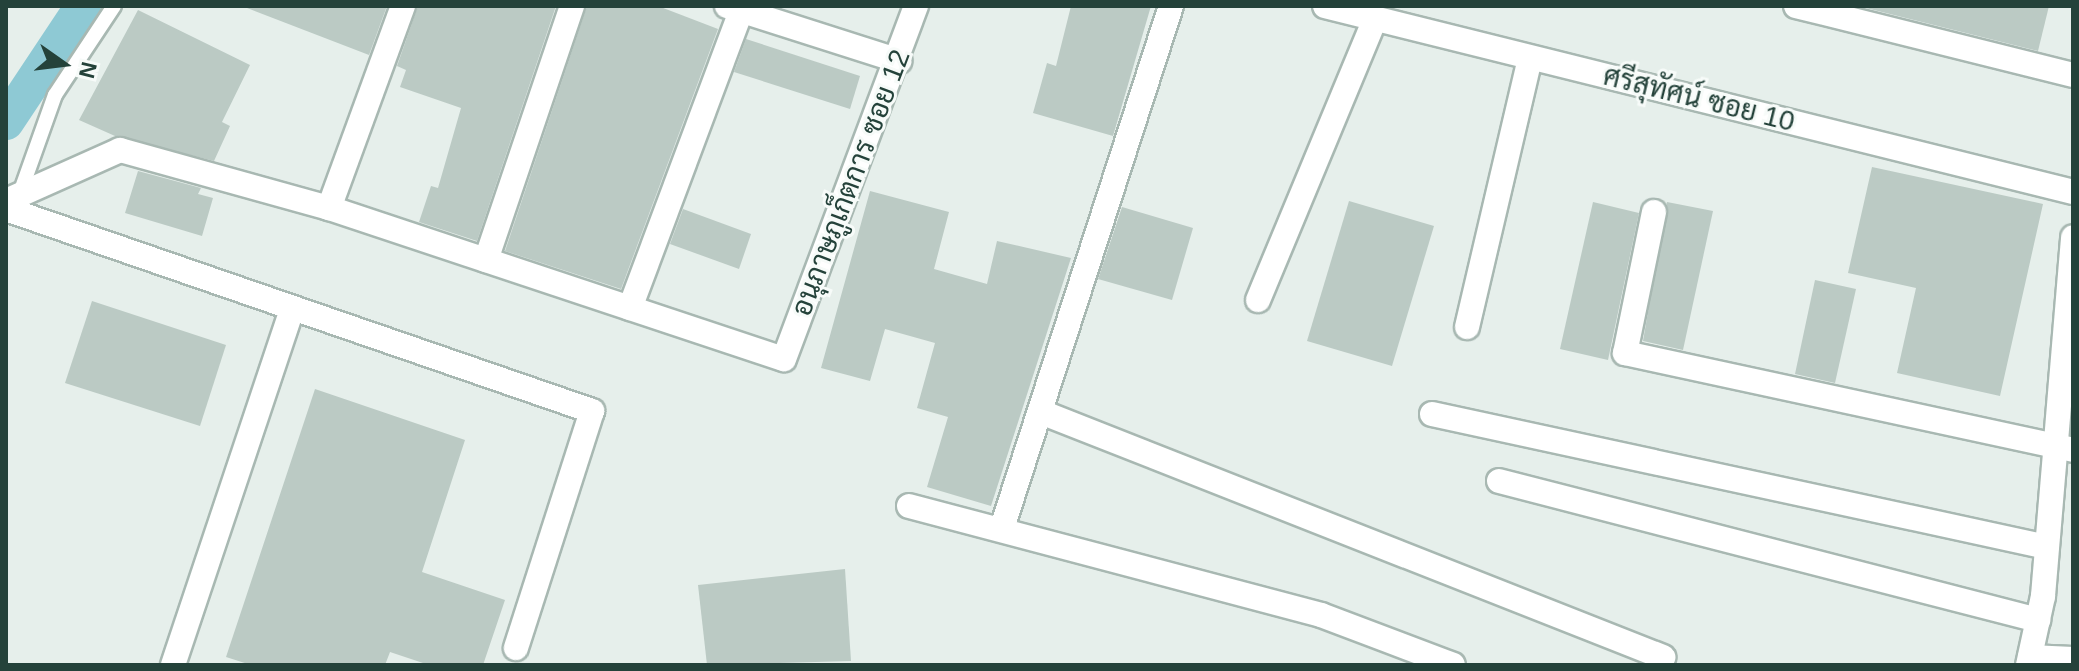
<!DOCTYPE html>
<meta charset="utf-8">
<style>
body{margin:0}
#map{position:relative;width:2079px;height:671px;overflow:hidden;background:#e6efeb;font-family:Helvetica,Sarabun,sans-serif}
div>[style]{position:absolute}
.canal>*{height:36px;margin:-18px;padding:0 18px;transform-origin:18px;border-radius:18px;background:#8ec9d4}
.building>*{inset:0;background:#bbcac4}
.roads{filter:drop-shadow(2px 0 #a8b8b2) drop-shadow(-2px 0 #a8b8b2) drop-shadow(0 2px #a8b8b2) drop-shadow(0 -2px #a8b8b2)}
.lane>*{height:14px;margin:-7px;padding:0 7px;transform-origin:7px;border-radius:7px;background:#fff}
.street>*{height:24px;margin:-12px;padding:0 12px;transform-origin:12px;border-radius:12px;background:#fff}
.secondary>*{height:24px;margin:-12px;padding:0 12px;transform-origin:12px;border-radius:12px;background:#fff}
span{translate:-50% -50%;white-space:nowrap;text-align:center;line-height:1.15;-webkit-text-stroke:6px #f7fbf9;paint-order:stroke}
.street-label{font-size:28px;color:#24423a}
.frame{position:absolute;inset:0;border:8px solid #24423a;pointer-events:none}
.north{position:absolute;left:24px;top:24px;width:80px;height:80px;-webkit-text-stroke:6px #f7fbf9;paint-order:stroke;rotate:104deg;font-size:22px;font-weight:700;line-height:32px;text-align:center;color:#24423a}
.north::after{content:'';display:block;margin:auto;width:28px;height:36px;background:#24423a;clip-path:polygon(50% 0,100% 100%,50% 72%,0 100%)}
</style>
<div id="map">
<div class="canal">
<i style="left:6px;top:122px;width:139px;rotate:-56.4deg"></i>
</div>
<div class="building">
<i style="clip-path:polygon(242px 6px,387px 6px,369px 55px)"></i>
<i style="clip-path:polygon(418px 6px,556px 6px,477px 241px,419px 222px,431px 186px,438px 188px,461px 108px,400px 87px,406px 70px,397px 66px)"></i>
<i style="clip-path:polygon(587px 6px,658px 6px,718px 29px,621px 289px,505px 251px)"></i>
<i style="clip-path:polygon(1071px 6px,1151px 6px,1113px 136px,1033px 113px,1047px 63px,1056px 66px)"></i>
<i style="clip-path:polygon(1858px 6px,2049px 6px,2038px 51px)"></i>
<i style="clip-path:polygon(138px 10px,250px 65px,222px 122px,230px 126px,214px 161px,115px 136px,79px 120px)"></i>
<i style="clip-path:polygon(746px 39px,860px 76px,850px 109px,734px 72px)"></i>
<i style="clip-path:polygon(1872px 167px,2043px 204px,2000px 396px,1897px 373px,1916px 288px,1848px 273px)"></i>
<i style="clip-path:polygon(138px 171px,201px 188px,198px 194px,213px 198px,202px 236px,125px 213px)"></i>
<i style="clip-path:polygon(870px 191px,949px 212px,934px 269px,987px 284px,997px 241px,1071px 258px,991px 506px,927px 487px,948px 417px,917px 408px,935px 343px,885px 329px,870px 381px,821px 368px)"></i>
<i style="clip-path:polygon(1349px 201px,1434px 226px,1392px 366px,1307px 341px)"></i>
<i style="clip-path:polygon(1593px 202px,1639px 213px,1608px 360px,1560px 349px)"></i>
<i style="clip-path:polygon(1667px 202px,1713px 211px,1683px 350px,1643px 341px)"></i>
<i style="clip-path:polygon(1122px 207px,1193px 228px,1172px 300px,1098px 279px)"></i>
<i style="clip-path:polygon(683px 209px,751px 234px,739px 269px,670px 244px)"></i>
<i style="clip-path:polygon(1815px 280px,1856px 289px,1835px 383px,1795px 374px)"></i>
<i style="clip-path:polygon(92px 301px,226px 345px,200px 426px,65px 383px)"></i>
<i style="clip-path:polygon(315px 389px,465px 440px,422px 572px,505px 600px,483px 665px,429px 665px,390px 652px,385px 665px,251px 665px,226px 657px)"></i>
<i style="clip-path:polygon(845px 569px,851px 661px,707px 665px,698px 585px)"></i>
</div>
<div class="roads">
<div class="lane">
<i style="left:19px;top:196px;width:107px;rotate:-70.4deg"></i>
<i style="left:55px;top:95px;width:107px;rotate:-56.5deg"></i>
</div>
<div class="street">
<i style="left:727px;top:6px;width:181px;rotate:17.7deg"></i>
<i style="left:1325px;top:6px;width:771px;rotate:13.96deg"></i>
<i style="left:1796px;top:6px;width:285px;rotate:14deg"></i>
<i style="left:6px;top:201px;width:125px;rotate:-24.1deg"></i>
<i style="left:120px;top:150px;width:217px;rotate:15.5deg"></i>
<i style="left:329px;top:208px;width:479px;rotate:18.4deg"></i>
<i style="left:784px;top:359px;width:377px;rotate:-69.5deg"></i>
<i style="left:329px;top:208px;width:215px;rotate:-69.9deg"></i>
<i style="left:6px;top:209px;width:620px;rotate:19.02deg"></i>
<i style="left:592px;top:411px;width:249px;rotate:107.8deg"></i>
<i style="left:1654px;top:212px;width:144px;rotate:101.6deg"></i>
<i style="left:1625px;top:353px;width:458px;rotate:12.2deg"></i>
<i style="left:486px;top:260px;width:268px;rotate:-71.3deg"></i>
<i style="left:1258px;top:300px;width:304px;rotate:-67.4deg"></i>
<i style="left:630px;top:308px;width:317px;rotate:-69.5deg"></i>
<i style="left:1467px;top:327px;width:276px;rotate:-76.8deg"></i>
<i style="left:1041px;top:412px;width:669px;rotate:21.5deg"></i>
<i style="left:1432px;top:414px;width:629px;rotate:12.2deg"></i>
<i style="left:1499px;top:481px;width:557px;rotate:14.46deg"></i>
<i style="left:909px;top:506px;width:426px;rotate:14.8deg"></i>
<i style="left:1321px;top:615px;width:141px;rotate:20.7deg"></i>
<i style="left:1002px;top:528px;width:549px;rotate:-72.06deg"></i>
<i style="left:2030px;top:657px;width:43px;rotate:2.7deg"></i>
<i style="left:173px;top:665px;width:375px;rotate:-71.5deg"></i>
</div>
<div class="secondary">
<i style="left:2028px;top:665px;width:71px;rotate:-77.7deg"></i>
<i style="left:2043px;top:596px;width:360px;rotate:-85.2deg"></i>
</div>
</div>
<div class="street-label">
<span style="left:1699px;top:99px;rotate:14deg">ศรีสุทัศน์ ซอย 10</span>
<span style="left:851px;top:183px;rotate:-69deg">อนุภาษภูเก็ตการ ซอย 12</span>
</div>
<div class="frame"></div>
<div class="north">N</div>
</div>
